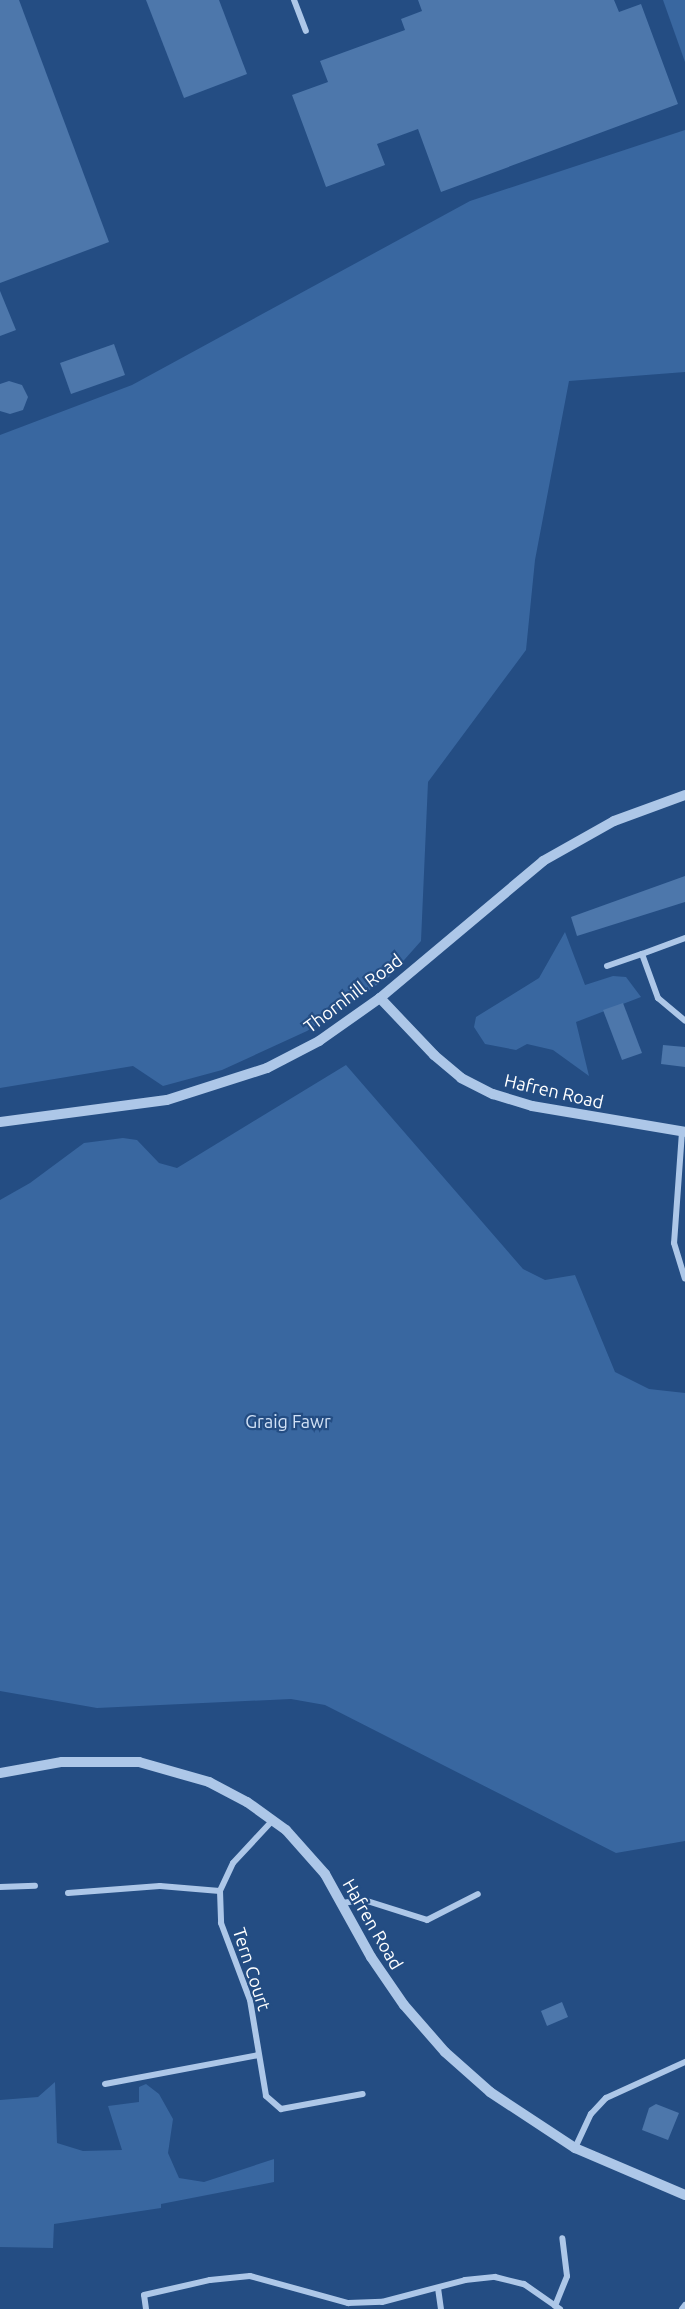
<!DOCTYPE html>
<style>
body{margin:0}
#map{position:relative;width:685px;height:2309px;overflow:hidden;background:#244d83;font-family:Ubuntu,sans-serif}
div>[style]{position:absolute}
.green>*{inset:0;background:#3967a0}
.building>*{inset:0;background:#4d77ab}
.minor>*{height:6px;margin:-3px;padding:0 3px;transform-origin:3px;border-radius:3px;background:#adc7e8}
.tertiary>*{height:10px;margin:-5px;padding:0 5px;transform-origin:5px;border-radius:5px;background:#adc7e8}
span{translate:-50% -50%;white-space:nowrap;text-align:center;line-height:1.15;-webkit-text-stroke:4.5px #244d83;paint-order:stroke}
.street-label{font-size:18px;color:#fff}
.park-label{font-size:18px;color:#d1e1f6}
</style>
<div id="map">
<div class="green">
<i style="clip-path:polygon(663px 0,685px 0,685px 62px)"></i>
<i style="clip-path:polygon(685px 130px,685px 372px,569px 381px,535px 560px,526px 650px,428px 782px,421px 941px,389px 977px,307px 1031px,222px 1070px,163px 1086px,133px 1066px,0 1088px,0 435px,132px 385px,470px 201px)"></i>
<i style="clip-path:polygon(565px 932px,585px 985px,613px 976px,626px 977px,641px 997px,576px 1022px,589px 1076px,553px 1050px,527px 1044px,516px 1050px,485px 1044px,474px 1027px,476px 1017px,539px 978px)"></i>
<i style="clip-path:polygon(346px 1065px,523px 1269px,545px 1280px,575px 1275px,615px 1372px,649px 1389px,685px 1393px,685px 1841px,616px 1853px,325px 1705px,291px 1699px,97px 1708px,0 1691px,0 1200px,30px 1183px,84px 1143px,123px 1138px,137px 1140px,159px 1163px,177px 1168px)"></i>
<i style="clip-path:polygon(55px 2082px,57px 2143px,83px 2151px,122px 2150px,108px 2106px,139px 2102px,139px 2087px,146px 2084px,159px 2094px,173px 2119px,168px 2153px,179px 2178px,204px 2182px,274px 2159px,274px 2182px,161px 2204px,161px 2208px,54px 2224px,53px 2248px,0 2247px,0 2100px,38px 2097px)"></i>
</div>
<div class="building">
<i style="clip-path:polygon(0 0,19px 0,109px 242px,0 283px)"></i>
<i style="clip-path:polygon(146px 0,219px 0,247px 74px,184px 98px)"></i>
<i style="clip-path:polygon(418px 0,614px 0,619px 12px,641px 4px,678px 104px,441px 192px,418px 129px,377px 144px,385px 165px,326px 187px,292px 95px,328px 82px,320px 61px,405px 30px,401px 19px,422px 11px)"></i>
<i style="clip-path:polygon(0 291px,16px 330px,0 336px)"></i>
<i style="clip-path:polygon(114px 344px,125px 375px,71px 394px,60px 363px)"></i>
<i style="clip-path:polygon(9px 381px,22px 385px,28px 397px,23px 410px,10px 414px,0 411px,0 384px)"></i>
<i style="clip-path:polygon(685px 876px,685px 902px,577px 936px,571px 917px)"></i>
<i style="clip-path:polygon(623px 1003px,642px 1053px,622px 1060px,603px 1010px)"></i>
<i style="clip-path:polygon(663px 1045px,685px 1047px,685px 1067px,661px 1064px)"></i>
<i style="clip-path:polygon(562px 2002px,568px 2017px,547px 2026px,541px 2011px)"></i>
<i style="clip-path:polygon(656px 2104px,679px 2113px,668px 2140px,642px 2130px,649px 2108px)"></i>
</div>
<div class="minor">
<i style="left:294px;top:0;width:33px;rotate:69deg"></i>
<i style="left:685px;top:938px;width:46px;rotate:159.6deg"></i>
<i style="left:642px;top:954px;width:47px;rotate:70deg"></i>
<i style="left:658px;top:998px;width:35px;rotate:40deg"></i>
<i style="left:607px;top:966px;width:37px;rotate:-19deg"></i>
<i style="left:682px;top:1132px;width:111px;rotate:94.1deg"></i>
<i style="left:674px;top:1243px;width:37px;rotate:73deg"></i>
<i style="left:272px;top:1821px;width:57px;rotate:132.9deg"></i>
<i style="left:233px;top:1863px;width:31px;rotate:115deg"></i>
<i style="left:220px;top:1891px;width:32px;rotate:88deg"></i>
<i style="left:221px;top:1923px;width:82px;rotate:69.4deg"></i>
<i style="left:250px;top:2000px;width:97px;rotate:80.5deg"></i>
<i style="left:266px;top:2096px;width:20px;rotate:41deg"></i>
<i style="left:281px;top:2109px;width:83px;rotate:-10.4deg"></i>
<i style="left:0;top:1887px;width:35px;rotate:-2deg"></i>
<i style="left:68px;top:1893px;width:92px;rotate:-4.4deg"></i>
<i style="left:160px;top:1886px;width:60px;rotate:4.8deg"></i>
<i style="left:342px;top:1903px;width:22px;rotate:-8deg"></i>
<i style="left:364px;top:1900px;width:66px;rotate:17.6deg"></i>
<i style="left:427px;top:1920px;width:57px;rotate:-27deg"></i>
<i style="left:105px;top:2084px;width:156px;rotate:-10.7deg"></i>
<i style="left:575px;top:2148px;width:38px;rotate:-65deg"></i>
<i style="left:591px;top:2114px;width:22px;rotate:-47deg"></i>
<i style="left:606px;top:2098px;width:87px;rotate:-24.5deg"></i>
<i style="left:438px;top:2288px;width:21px;rotate:82deg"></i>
<i style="left:555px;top:2306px;width:32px;rotate:-68deg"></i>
<i style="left:567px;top:2276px;width:38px;rotate:-97deg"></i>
<i style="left:146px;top:2309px;width:14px;rotate:-98deg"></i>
<i style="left:144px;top:2295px;width:68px;rotate:-12.8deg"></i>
<i style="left:210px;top:2280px;width:40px;rotate:-5.7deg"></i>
<i style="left:250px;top:2276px;width:102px;rotate:15.4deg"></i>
<i style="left:348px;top:2303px;width:34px;rotate:-2deg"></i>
<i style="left:382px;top:2302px;width:86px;rotate:-14.8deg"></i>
<i style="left:465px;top:2280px;width:30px;rotate:-6deg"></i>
<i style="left:495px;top:2277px;width:30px;rotate:14deg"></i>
<i style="left:524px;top:2284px;width:44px;rotate:34.8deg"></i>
<i style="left:682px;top:2309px;width:5px;rotate:-53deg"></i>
</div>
<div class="tertiary">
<i style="left:380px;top:998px;width:79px;rotate:46.5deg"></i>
<i style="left:434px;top:1055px;width:35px;rotate:40deg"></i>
<i style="left:461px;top:1078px;width:36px;rotate:27deg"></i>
<i style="left:493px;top:1094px;width:41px;rotate:17.1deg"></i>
<i style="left:532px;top:1106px;width:155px;rotate:9.6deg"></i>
<i style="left:0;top:1122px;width:168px;rotate:-7.5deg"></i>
<i style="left:167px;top:1100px;width:105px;rotate:-17.7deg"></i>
<i style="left:267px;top:1068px;width:59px;rotate:-27.4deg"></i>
<i style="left:319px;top:1041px;width:75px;rotate:-35.2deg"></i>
<i style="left:380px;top:998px;width:213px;rotate:-40deg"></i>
<i style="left:543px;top:861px;width:81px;rotate:-29.4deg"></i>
<i style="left:614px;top:821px;width:76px;rotate:-20.1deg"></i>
<i style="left:0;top:1773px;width:63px;rotate:-10.1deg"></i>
<i style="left:62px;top:1762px;width:77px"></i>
<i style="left:139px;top:1762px;width:73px;rotate:15.9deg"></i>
<i style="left:209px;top:1782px;width:43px;rotate:27.8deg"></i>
<i style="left:247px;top:1802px;width:48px;rotate:35.7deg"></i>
<i style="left:286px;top:1830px;width:59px;rotate:48.4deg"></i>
<i style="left:325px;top:1874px;width:95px;rotate:61deg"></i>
<i style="left:371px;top:1957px;width:58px;rotate:55.5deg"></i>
<i style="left:404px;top:2005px;width:62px;rotate:48.9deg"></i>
<i style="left:445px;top:2052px;width:60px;rotate:41.6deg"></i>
<i style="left:490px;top:2092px;width:102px;rotate:33.4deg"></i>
<i style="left:575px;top:2148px;width:120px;rotate:23.1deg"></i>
</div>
<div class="street-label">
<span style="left:353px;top:993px;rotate:-37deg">Thornhill Road</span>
<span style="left:554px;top:1091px;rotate:13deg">Hafren Road</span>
<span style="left:373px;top:1924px;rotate:60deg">Hafren Road</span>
<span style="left:252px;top:1969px;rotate:72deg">Tern Court</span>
</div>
<div class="park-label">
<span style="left:288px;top:1421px">Graig Fawr</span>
</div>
</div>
